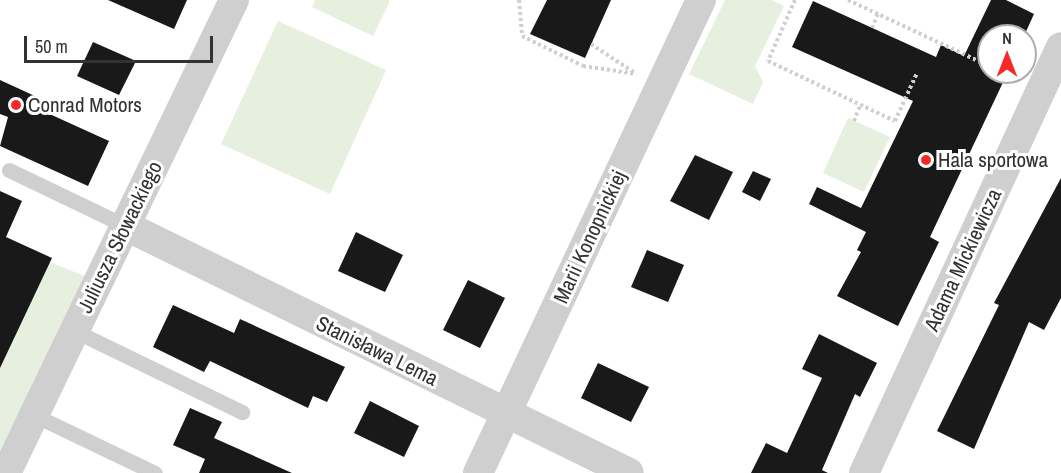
<!DOCTYPE html>
<meta charset="utf-8">
<style>
body{margin:0}
#map{position:relative;width:1061px;height:473px;overflow:hidden;background:#fff;font-family:"Archivo Narrow",sans-serif}
div>[style]{position:absolute}
.green>*{inset:0;background:#e7efdf}
.building>*{inset:0;background:#191919}
.path>*{height:4px;margin-top:-2px;transform-origin:0;background:repeating-linear-gradient(90deg,#cfcfcf 0 3px,transparent 0 6px)}
.service>*{height:15px;margin:-7.5px;padding:0 7.5px;transform-origin:7.5px;border-radius:7.5px;background:#cfcfcf}
.minor>*{height:30px;margin:-15px;padding:0 15px;transform-origin:15px;border-radius:15px;background:#cfcfcf}
.dots>*{width:16px;height:16px;translate:-50% -50%;box-sizing:border-box;border:3px solid #fff;border-radius:50%}
span{translate:-50% -50%;white-space:nowrap;text-align:center;line-height:1.15;-webkit-text-stroke:6px #fff;paint-order:stroke}
.poi-label{font-size:21px;color:#323232}
.left{translate:0 -50%;text-align:left}
.street-label{font-size:21px;color:#323232}
.north{position:absolute;left:977px;top:24px;width:60px;height:60px;box-sizing:border-box;background:#fff;border:2px solid #adadad;border-radius:50%;rotate:0deg;font-size:16px;font-weight:700;line-height:24px;text-align:center;color:#323232}
.north::after{content:'';display:block;margin:auto;width:21px;height:27px;background:#f72926;clip-path:polygon(50% 0,100% 100%,50% 72%,0 100%)}
.scale{position:absolute;left:24px;top:36px;width:189px;height:27px;box-sizing:border-box;border:3px solid #323232;border-top:0;padding-left:8px;font-size:18px;line-height:21px;white-space:nowrap;color:#323232;-webkit-text-stroke:4px #fff;paint-order:stroke}
</style>
<div id="map">
<div class="green">
<i style="clip-path:polygon(315px 0,388px 0,390px 1px,373px 36px,312px 7px)"></i>
<i style="clip-path:polygon(725px 0,771px 0,784px 6px,755px 66px,763px 82px,753px 104px,689px 74px)"></i>
<i style="clip-path:polygon(278px 21px,386px 70px,330px 194px,221px 144px)"></i>
<i style="clip-path:polygon(848px 118px,890px 137px,864px 192px,823px 173px)"></i>
<i style="clip-path:polygon(0 242px,87px 277px,0 450px)"></i>
</div>
<div class="building">
<i style="clip-path:polygon(108px 0,187px 0,174px 29px)"></i>
<i style="clip-path:polygon(547px 0,611px 0,585px 58px,530px 34px)"></i>
<i style="clip-path:polygon(991px 0,1006px 0,1034px 14px,1024px 36px,989px 36px,989px 72px,1006px 76px,930px 237px,939px 242px,898px 326px,837px 296px,861px 252px,857px 250px,866px 232px,809px 204px,817px 187px,861px 208px,913px 101px,792px 47px,813px 1px,936px 57px,941px 45px,964px 56px)"></i>
<i style="clip-path:polygon(93px 42px,136px 61px,119px 95px,77px 76px)"></i>
<i style="clip-path:polygon(0 80px,37px 97px,32px 106px,109px 141px,88px 186px,0 146px,8px 117px,0 114px)"></i>
<i style="clip-path:polygon(695px 155px,733px 172px,709px 220px,670px 201px)"></i>
<i style="clip-path:polygon(753px 171px,771px 179px,760px 201px,742px 192px)"></i>
<i style="clip-path:polygon(1061px 178px,1061px 298px,1044px 330px,1029px 322px,974px 449px,937px 431px,999px 305px,994px 303px)"></i>
<i style="clip-path:polygon(0 191px,22px 201px,6px 237px,52px 258px,0 368px)"></i>
<i style="clip-path:polygon(356px 232px,403px 255px,385px 292px,338px 271px)"></i>
<i style="clip-path:polygon(647px 250px,684px 265px,668px 302px,631px 287px)"></i>
<i style="clip-path:polygon(468px 280px,505px 298px,480px 348px,443px 330px)"></i>
<i style="clip-path:polygon(173px 305px,234px 333px,240px 319px,345px 367px,327px 402px,313px 396px,308px 408px,210px 361px,204px 372px,153px 347px)"></i>
<i style="clip-path:polygon(819px 334px,877px 363px,860px 397px,855px 394px,822px 470px,828px 473px,751px 473px,766px 443px,787px 453px,822px 378px,802px 369px)"></i>
<i style="clip-path:polygon(598px 363px,649px 387px,631px 422px,581px 398px)"></i>
<i style="clip-path:polygon(370px 401px,419px 426px,404px 457px,354px 433px)"></i>
<i style="clip-path:polygon(190px 408px,222px 422px,214px 438px,292px 473px,199px 473px,205px 459px,173px 445px)"></i>
</div>
<div class="path">
<i style="left:519px;top:0;width:36px;rotate:85deg"></i>
<i style="left:522px;top:36px;width:68px;rotate:26.2deg"></i>
<i style="left:583px;top:66px;width:54px;rotate:8.6deg"></i>
<i style="left:795px;top:0;width:67px;rotate:113.9deg"></i>
<i style="left:768px;top:61px;width:140px;rotate:25.3deg"></i>
<i style="left:895px;top:121px;width:53px;rotate:-65.4deg"></i>
<i style="left:848px;top:0;width:156px;rotate:25.1deg"></i>
<i style="left:872px;top:28px;width:15px;rotate:-67deg"></i>
<i style="left:591px;top:44px;width:53px;rotate:33.4deg"></i>
<i style="left:1002px;top:72px;width:17px;rotate:24deg"></i>
<i style="left:854px;top:121px;width:17px;rotate:-69deg"></i>
</div>
<div class="service">
<i style="left:9px;top:170px;width:130px;rotate:25.6deg"></i>
<i style="left:75px;top:331px;width:186px;rotate:25.9deg"></i>
<i style="left:34px;top:415px;width:134px;rotate:25.6deg"></i>
</div>
<div class="minor">
<i style="left:126px;top:226px;width:560px;rotate:26.15deg"></i>
<i style="left:6px;top:473px;width:525px;rotate:-64.26deg"></i>
<i style="left:478px;top:473px;width:523px;rotate:-64.76deg"></i>
<i style="left:864px;top:473px;width:469px;rotate:-65.2deg"></i>
</div>
<div class="dots">
<i style="left:16px;top:105px;background:#f72926"></i>
<i style="left:926px;top:160px;background:#f72926"></i>
</div>
<div class="poi-label">
<span class="left" style="left:28px;top:105px">Conrad Motors</span>
<span class="left" style="left:938px;top:160px">Hala sportowa</span>
</div>
<div class="street-label">
<span style="left:120px;top:237px;rotate:-64deg">Juliusza Słowackiego</span>
<span style="left:590px;top:237px;rotate:-65deg">Marii Konopnickiej</span>
<span style="left:963px;top:260px;rotate:-65deg">Adama Mickiewicza</span>
<span style="left:377px;top:351px;rotate:26deg">Stanisława Lema</span>
</div>
<div class="north">N</div>
<div class="scale">50 m</div>
</div>
